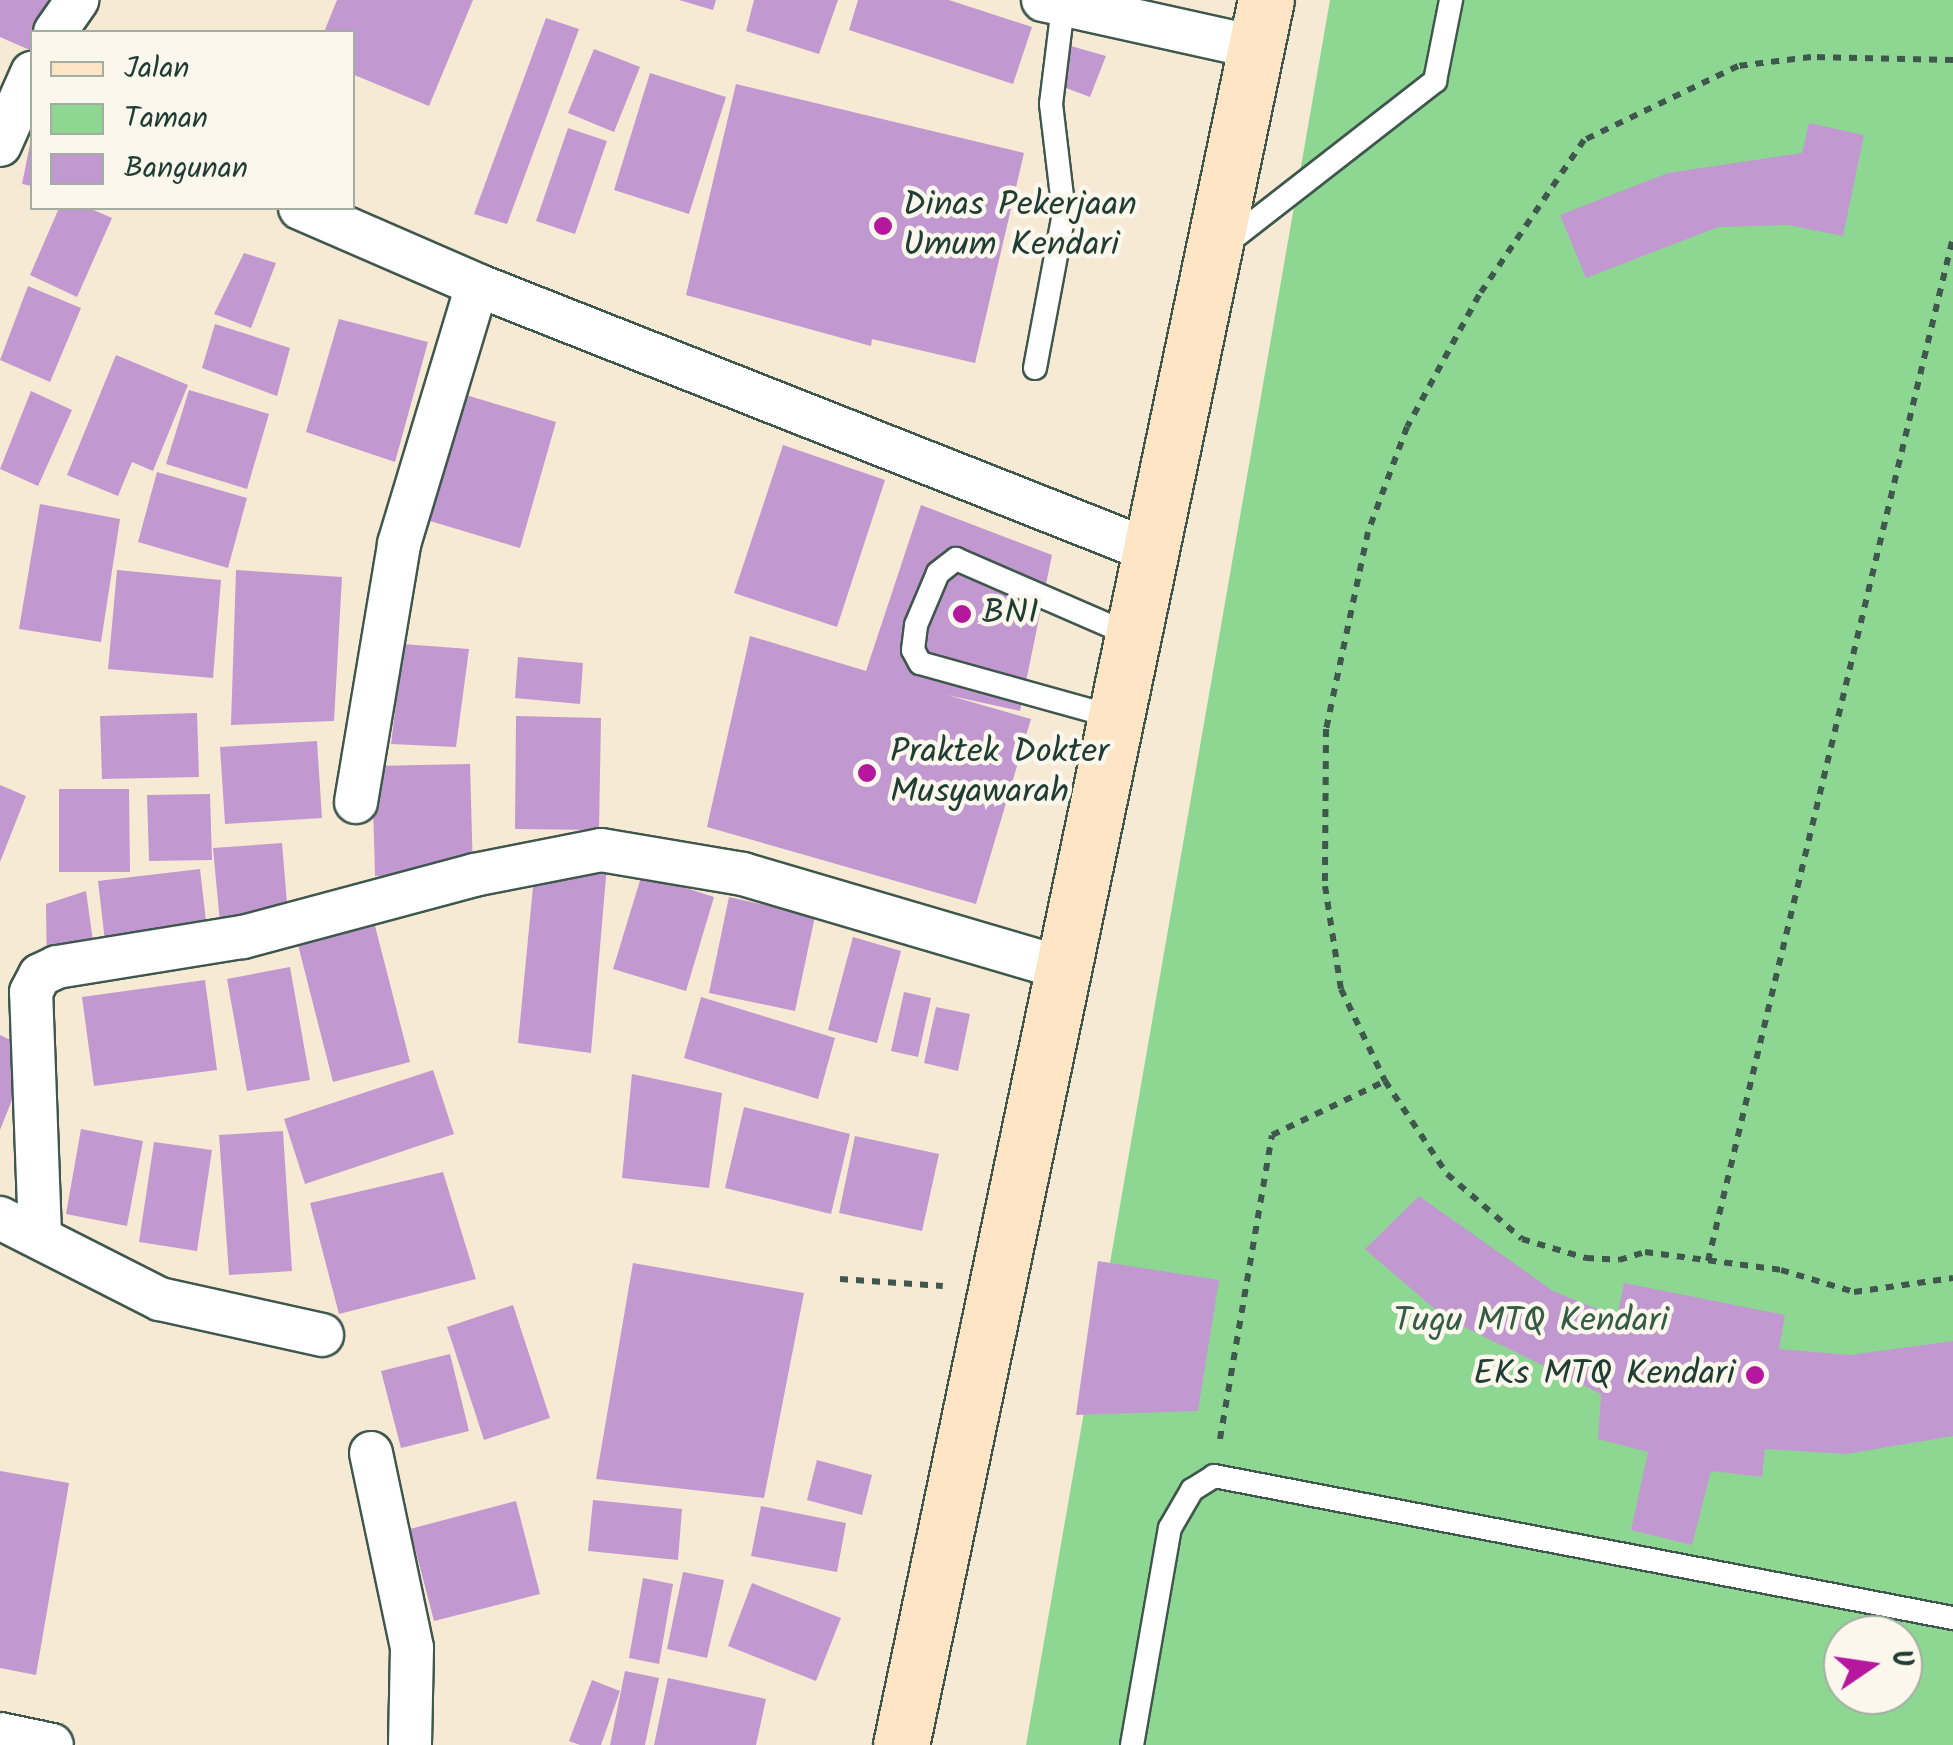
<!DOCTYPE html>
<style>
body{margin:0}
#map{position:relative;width:1953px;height:1745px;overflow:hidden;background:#f7ead5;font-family:Kalam,sans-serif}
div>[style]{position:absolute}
.green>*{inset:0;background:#8dd793}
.building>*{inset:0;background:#c199d0}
.path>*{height:6px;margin-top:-3px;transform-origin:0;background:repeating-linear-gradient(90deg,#3f574c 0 8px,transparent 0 16px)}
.roads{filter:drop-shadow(2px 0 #3f574c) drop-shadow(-2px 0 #3f574c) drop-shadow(0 2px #3f574c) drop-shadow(0 -2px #3f574c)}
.lane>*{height:22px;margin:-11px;padding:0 11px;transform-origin:11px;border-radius:11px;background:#fff}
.street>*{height:42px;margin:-21px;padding:0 21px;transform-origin:21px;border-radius:21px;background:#fff}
.secondary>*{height:55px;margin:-27.5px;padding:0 27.5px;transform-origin:27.5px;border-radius:27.5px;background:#fde5c5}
.dots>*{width:28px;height:28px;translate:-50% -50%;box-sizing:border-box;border:5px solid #fbf7ec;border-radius:50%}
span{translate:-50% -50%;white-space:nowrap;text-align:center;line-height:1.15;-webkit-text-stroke:9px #fbf7ec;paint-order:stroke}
.poi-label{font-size:35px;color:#1f3d34}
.left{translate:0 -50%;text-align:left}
.right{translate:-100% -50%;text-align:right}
.park-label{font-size:35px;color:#355c47}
.legend{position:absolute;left:30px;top:30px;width:325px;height:180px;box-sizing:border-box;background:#fbf7ec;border:2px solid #a3ada2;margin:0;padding:12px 18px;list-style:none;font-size:30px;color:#1f3d34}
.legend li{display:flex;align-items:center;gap:20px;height:50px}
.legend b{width:50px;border:2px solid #a3ada2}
.north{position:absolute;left:1823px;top:1615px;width:100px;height:100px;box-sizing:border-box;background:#fbf7ec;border:2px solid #a3ada2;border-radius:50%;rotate:77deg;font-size:28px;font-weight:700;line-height:40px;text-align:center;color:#1f3d34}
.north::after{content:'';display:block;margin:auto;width:35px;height:45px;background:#b5179e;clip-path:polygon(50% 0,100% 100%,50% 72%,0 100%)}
</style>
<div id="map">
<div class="green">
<i style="clip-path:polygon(evenodd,1330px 0,1953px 0,1953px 1745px,1026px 1745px,1330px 0,1843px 1635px,1903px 1635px,1903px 1695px,1843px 1695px,1843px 1635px)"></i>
</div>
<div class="building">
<i style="clip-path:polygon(0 0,62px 0,48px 32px,32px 32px,32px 51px,0 37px)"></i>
<i style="clip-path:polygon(337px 0,473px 0,429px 106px,352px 74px,352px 32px,324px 32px)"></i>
<i style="clip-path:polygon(679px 0,716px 0,713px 10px)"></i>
<i style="clip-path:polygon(754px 0,838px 0,819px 54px,746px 31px)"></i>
<i style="clip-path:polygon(858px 0,949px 0,1032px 27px,1013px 84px,849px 30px)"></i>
<i style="clip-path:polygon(546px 18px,579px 29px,507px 224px,474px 214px)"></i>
<i style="clip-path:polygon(1071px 46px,1106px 56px,1090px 97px,1058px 85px)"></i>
<i style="clip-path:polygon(594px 49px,640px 67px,614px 132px,568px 113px)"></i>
<i style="clip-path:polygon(650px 73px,726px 97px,689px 214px,614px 190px)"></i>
<i style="clip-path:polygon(736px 84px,1024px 153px,975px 363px,872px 339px,871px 346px,686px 295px)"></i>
<i style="clip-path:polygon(1809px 123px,1864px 135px,1843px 236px,1788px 225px,1718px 227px,1586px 278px,1560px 215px,1668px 173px,1802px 153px)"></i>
<i style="clip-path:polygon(568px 128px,607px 141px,575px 234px,536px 221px)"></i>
<i style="clip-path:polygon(31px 139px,32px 139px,32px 186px,22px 184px)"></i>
<i style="clip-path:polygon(59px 208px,89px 208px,112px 218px,77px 297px,30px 275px)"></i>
<i style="clip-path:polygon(244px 253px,276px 263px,251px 328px,214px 314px)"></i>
<i style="clip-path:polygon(28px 286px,81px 308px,50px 382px,0 360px)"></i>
<i style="clip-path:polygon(339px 319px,428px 342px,395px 462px,306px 432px)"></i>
<i style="clip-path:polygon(215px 324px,290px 348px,277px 396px,202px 368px)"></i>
<i style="clip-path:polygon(116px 355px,188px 385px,153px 471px,132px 462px,118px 496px,67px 475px)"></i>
<i style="clip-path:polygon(189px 390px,269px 414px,247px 489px,166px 464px)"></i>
<i style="clip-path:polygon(31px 391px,72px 410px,38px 486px,0 469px)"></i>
<i style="clip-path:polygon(466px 395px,556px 422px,520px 548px,430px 521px)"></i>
<i style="clip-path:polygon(783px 445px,885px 480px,837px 627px,734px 593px)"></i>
<i style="clip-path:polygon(157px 472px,247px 498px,228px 568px,138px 542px)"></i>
<i style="clip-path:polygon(40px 504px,120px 519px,101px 642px,19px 629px)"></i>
<i style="clip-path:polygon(921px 505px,1052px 555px,1020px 711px,947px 695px,1031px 719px,976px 904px,707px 827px,750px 636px,866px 671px)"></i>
<i style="clip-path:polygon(117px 570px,221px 580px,213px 678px,108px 669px)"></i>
<i style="clip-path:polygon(236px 570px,342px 577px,334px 721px,231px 725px)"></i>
<i style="clip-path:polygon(403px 644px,469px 649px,456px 747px,391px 744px)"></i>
<i style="clip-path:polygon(518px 657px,583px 663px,580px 704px,515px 698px)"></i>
<i style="clip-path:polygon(197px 713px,199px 777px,102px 779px,100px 716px)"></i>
<i style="clip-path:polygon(516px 716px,601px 718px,599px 830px,515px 829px)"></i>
<i style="clip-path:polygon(317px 741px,322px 818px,225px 824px,220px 747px)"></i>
<i style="clip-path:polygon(470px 764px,473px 873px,375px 876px,372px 766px)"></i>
<i style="clip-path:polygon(0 785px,26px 796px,0 862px)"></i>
<i style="clip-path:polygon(59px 789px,129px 789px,130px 872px,59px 872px)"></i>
<i style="clip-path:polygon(210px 794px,212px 860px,149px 861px,147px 795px)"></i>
<i style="clip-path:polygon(282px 843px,288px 916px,220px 923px,213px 848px)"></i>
<i style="clip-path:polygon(607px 865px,591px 1053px,518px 1043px,535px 866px)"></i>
<i style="clip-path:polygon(200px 869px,208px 938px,106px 950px,98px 881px)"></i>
<i style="clip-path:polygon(642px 874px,714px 897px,686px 991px,613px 969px)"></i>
<i style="clip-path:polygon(86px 891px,97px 970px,47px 981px,46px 904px)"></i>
<i style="clip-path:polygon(729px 897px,815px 916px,795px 1011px,709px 993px)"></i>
<i style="clip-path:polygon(374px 922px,410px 1062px,333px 1082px,297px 941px)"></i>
<i style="clip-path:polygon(853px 937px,901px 951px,877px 1043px,828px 1030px)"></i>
<i style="clip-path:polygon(290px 967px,310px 1080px,247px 1091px,227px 979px)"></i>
<i style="clip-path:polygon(205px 980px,217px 1070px,94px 1086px,82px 997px)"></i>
<i style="clip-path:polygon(904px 992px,931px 998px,918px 1057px,891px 1051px)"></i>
<i style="clip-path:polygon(701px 997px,835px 1038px,818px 1099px,684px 1058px)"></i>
<i style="clip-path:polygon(936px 1007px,970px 1014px,958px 1071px,924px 1063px)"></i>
<i style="clip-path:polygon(0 1035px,32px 1050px,0 1130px)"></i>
<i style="clip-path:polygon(433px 1070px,454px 1134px,305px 1184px,284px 1119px)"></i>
<i style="clip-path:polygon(632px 1074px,722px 1093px,709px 1188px,622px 1178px)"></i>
<i style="clip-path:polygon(744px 1107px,850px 1134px,831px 1214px,725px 1188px)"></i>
<i style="clip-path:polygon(81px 1129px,143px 1141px,127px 1226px,66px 1214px)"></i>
<i style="clip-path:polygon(283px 1131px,292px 1271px,229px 1275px,219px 1135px)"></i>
<i style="clip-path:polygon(855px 1136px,939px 1154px,922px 1231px,839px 1213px)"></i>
<i style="clip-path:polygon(154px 1142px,212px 1150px,197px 1251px,139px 1242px)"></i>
<i style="clip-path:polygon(443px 1172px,476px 1279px,339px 1314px,310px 1203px)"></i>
<i style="clip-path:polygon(1419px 1196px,1553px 1291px,1617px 1317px,1624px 1283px,1785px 1315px,1779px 1349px,1850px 1355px,1953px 1341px,1953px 1436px,1846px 1454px,1765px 1449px,1762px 1477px,1711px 1471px,1692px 1545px,1631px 1530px,1648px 1452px,1598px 1439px,1601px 1394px,1444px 1317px,1365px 1249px)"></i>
<i style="clip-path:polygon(1098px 1261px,1219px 1280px,1198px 1411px,1076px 1415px)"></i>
<i style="clip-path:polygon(633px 1263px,804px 1293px,764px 1498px,596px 1479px)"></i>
<i style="clip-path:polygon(513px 1305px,550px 1418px,484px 1440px,447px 1327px)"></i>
<i style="clip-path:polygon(450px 1354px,469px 1431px,401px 1448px,381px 1371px)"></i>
<i style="clip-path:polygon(817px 1460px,872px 1475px,862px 1515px,807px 1500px)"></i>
<i style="clip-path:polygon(0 1471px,69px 1483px,36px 1675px,0 1668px)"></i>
<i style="clip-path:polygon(593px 1500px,682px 1509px,678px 1560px,588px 1551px)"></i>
<i style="clip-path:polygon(516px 1501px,540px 1594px,434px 1621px,410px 1529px)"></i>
<i style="clip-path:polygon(761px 1506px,846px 1523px,837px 1572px,751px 1556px)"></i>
<i style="clip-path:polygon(683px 1572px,724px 1580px,707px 1658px,667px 1649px)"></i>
<i style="clip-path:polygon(643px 1578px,673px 1584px,659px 1664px,629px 1658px)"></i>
<i style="clip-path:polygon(752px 1583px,841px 1618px,816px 1681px,728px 1646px)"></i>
<i style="clip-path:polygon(625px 1671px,659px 1678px,645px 1745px,610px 1745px)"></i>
<i style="clip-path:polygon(668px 1678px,766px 1699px,756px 1745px,654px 1745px)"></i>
<i style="clip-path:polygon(592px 1680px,620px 1691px,601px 1745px,580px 1745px,569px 1741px)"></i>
</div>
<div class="path">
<i style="left:1953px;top:60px;width:142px;rotate:-178.8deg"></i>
<i style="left:1811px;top:57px;width:74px;rotate:173deg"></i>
<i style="left:1738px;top:66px;width:171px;rotate:154.3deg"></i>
<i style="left:1584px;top:140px;width:187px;rotate:124.1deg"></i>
<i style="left:1479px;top:295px;width:150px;rotate:118.6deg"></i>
<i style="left:1407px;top:427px;width:112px;rotate:110.4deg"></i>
<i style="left:1368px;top:532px;width:201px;rotate:102deg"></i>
<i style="left:1326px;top:729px;width:157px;rotate:90.4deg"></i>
<i style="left:1325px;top:886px;width:104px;rotate:81.2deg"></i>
<i style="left:1341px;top:989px;width:102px;rotate:64.4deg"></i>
<i style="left:1385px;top:1081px;width:112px;rotate:56.3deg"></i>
<i style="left:1447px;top:1174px;width:99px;rotate:40.9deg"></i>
<i style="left:1522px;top:1239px;width:67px;rotate:16.5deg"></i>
<i style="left:1586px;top:1258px;width:33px;rotate:3deg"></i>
<i style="left:1619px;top:1260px;width:27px;rotate:-17deg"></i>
<i style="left:1645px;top:1252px;width:137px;rotate:7.5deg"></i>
<i style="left:1781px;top:1270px;width:76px;rotate:16.8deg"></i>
<i style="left:1854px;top:1292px;width:100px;rotate:-8deg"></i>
<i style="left:1708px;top:1261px;width:1053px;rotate:-76.54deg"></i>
<i style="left:840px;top:1279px;width:103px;rotate:3.9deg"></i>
<i style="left:1220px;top:1439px;width:308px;rotate:-80.3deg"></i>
<i style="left:1272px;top:1135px;width:125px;rotate:-25.5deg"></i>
</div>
<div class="roads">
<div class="lane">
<i style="left:1223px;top:246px;width:269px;rotate:-37.9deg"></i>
<i style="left:1435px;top:81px;width:83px;rotate:-78.8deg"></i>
<i style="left:1035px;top:368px;width:158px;rotate:-79.4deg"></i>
<i style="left:1064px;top:213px;width:110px;rotate:-96.8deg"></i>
<i style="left:1051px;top:104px;width:99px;rotate:-83deg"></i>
<i style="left:1118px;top:718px;width:205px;rotate:-164.5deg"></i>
<i style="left:920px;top:663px;width:15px;rotate:-118deg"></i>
<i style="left:913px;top:650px;width:25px;rotate:-83deg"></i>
<i style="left:916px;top:625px;width:56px;rotate:-67.1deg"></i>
<i style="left:938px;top:573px;width:23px;rotate:-38deg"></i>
<i style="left:956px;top:559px;width:193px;rotate:23.5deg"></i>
<i style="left:1132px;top:1745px;width:220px;rotate:-80.1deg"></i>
<i style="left:1170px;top:1528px;width:44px;rotate:-59.9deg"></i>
<i style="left:1192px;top:1490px;width:26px;rotate:-32deg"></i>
<i style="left:1214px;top:1476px;width:753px;rotate:10.88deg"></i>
</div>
<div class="street">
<i style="left:1043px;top:0;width:217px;rotate:12.5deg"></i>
<i style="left:55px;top:32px;width:39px;rotate:-55deg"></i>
<i style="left:0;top:145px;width:79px;rotate:-66deg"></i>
<i style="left:300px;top:208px;width:193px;rotate:23.5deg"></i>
<i style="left:477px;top:285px;width:727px;rotate:21.55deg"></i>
<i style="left:356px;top:802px;width:262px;rotate:-80.5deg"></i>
<i style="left:399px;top:544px;width:270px;rotate:-73.2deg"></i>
<i style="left:0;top:1218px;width:179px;rotate:26.9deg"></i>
<i style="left:160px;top:1299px;width:166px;rotate:12.5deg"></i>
<i style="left:40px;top:1235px;width:243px;rotate:-92.1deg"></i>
<i style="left:31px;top:992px;width:19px;rotate:-62deg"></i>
<i style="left:40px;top:975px;width:19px;rotate:-25deg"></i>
<i style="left:57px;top:967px;width:188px;rotate:-9.2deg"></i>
<i style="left:243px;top:937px;width:239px;rotate:-15deg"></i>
<i style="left:474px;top:875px;width:129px;rotate:-11.1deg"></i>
<i style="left:601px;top:850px;width:144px;rotate:9.6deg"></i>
<i style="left:743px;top:874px;width:336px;rotate:16.4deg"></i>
<i style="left:371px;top:1453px;width:199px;rotate:78.1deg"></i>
<i style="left:412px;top:1648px;width:97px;rotate:91.2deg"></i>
<i style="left:0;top:1734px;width:53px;rotate:11.9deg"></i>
</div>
<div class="secondary">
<i style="left:901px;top:1745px;width:1783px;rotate:-78.19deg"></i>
</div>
</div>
<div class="dots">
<i style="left:883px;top:226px;background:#b5179e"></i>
<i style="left:962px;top:614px;background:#b5179e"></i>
<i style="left:867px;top:773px;background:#b5179e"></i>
<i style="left:1755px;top:1375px;background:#b5179e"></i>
</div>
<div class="poi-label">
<span class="left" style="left:903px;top:226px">Dinas Pekerjaan<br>Umum Kendari</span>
<span class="left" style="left:982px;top:614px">BNI</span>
<span class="left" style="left:890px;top:773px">Praktek Dokter<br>Musyawarah</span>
<span class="right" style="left:1735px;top:1375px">EKs MTQ Kendari</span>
</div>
<div class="park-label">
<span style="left:1531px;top:1322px">Tugu MTQ Kendari</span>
</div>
<ul class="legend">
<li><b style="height:12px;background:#fde5c5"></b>Jalan</li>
<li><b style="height:28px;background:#8dd793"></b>Taman</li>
<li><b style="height:28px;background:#c199d0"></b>Bangunan</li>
</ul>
<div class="north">U</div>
</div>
